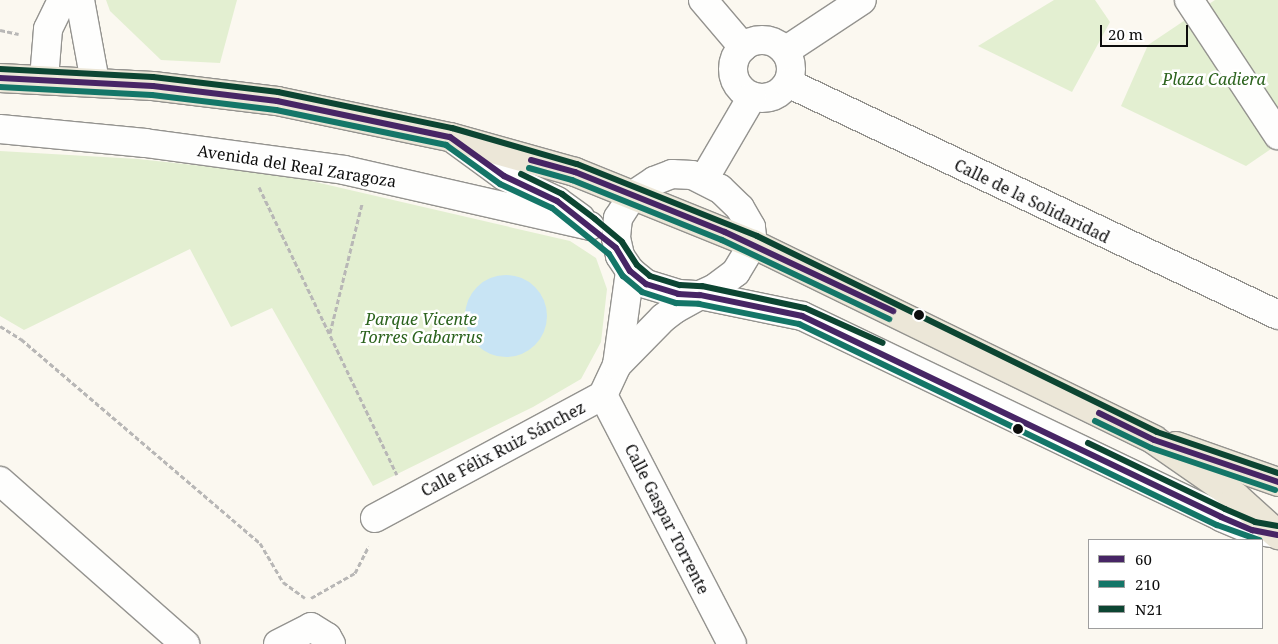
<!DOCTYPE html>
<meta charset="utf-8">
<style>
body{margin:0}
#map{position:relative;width:1278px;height:644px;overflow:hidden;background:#fbf8f0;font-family:"Noto Serif",serif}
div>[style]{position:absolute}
.green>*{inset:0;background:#e3efd1}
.water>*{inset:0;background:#c8e4f4}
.round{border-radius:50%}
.path>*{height:3px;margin-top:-1.5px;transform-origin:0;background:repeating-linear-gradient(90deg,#b8b7b6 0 5px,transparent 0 7.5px)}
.roads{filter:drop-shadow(1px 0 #94938f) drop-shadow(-1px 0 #94938f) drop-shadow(0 1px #94938f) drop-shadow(0 -1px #94938f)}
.street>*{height:28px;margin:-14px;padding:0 14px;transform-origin:14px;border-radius:14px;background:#fefefd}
.street>.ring{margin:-14px;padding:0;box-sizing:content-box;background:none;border:28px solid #fefefd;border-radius:50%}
.primary>*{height:28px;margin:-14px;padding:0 14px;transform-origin:14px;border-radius:14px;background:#ece7d8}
.bus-1>*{height:6px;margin:-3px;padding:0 3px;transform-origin:3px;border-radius:3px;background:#472565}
.bus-2>*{height:6px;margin:-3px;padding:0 3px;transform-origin:3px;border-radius:3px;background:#147668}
.bus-3>*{height:6px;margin:-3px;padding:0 3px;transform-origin:3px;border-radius:3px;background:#0c4532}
.dots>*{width:14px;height:14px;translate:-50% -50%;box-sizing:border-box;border:2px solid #fff;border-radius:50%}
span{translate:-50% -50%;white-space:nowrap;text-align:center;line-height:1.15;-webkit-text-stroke:5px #fff;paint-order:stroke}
.park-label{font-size:16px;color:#2c631e;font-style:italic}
.street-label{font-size:16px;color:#0d0d0d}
.legend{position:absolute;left:1088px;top:539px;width:175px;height:90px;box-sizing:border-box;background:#fff;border:1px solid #9e9e9e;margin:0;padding:6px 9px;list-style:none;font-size:15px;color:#0d0d0d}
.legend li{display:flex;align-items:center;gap:10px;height:25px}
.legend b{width:25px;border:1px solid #9e9e9e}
.scale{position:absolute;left:1100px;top:25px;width:88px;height:22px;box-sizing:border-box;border:2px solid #0d0d0d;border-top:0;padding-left:6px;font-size:15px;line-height:18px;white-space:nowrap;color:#0d0d0d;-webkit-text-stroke:4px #fff;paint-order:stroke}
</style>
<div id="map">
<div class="green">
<i style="clip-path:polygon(106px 0,237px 0,220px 63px,161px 60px,110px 11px)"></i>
<i style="clip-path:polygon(1054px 0,1095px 0,1110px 22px,1072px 92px,978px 46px)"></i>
<i style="clip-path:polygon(1215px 0,1278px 0,1278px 144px,1246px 166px,1121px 106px,1148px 45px)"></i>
<i style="clip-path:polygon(0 151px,138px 159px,285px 175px,570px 241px,596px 258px,607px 289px,601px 342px,581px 379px,533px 407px,373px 486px,272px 308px,231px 327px,190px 249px,24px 330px,0 316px)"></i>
</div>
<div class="water">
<i class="round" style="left:465px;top:275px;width:82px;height:82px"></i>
</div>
<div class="path">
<i style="left:0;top:30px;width:19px;rotate:12deg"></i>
<i style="left:259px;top:187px;width:319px;rotate:64.4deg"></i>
<i style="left:0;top:326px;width:25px;rotate:32deg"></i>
<i style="left:21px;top:339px;width:314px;rotate:40.5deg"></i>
<i style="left:260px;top:543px;width:45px;rotate:59.5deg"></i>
<i style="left:283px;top:582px;width:27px;rotate:36deg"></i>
<i style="left:330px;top:333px;width:133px;rotate:-76.1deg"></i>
<i style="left:311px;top:598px;width:51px;rotate:-29.6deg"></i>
<i style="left:355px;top:573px;width:30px;rotate:-63deg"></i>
</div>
<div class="roads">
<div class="street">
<i style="left:80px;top:0;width:83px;rotate:79.6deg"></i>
<i style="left:703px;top:0;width:62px;rotate:49.6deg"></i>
<i style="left:1189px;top:0;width:162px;rotate:56.6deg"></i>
<i class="ring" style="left:733px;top:40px;width:30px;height:30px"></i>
<i style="left:785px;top:51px;width:92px;rotate:-33.5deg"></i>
<i style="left:44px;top:79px;width:50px;rotate:-85.4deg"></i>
<i style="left:48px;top:29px;width:32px;rotate:-64deg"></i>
<i style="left:788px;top:83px;width:542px;rotate:25.34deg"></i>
<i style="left:0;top:129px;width:146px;rotate:5.5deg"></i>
<i style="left:145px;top:143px;width:201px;rotate:7.7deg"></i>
<i style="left:344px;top:170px;width:252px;rotate:12.8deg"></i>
<i style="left:452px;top:138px;width:64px;rotate:36.2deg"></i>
<i style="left:504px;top:176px;width:59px;rotate:25.3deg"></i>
<i style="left:557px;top:201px;width:29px;rotate:36deg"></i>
<i style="left:704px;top:179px;width:95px;rotate:-59.7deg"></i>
<i style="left:617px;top:365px;width:66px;rotate:-45.6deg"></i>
<i style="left:663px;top:318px;width:15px;rotate:-37deg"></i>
<i style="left:675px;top:309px;width:29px;rotate:-29deg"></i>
<i style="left:700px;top:295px;width:17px;rotate:-25deg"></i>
<i style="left:715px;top:288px;width:26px;rotate:-37deg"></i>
<i style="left:736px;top:272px;width:33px;rotate:-59deg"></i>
<i style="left:753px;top:244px;width:17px;rotate:-97deg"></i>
<i style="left:751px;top:227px;width:22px;rotate:-120deg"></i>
<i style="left:740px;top:208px;width:28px;rotate:-136deg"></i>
<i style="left:720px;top:189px;width:31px;rotate:-153deg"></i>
<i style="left:692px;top:175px;width:20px;rotate:-177deg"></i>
<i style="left:672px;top:174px;width:19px;rotate:159deg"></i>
<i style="left:654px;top:181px;width:25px;rotate:146deg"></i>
<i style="left:633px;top:195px;width:27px;rotate:123deg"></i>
<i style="left:618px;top:218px;width:20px;rotate:96deg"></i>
<i style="left:616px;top:238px;width:18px;rotate:77deg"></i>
<i style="left:620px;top:256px;width:18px;rotate:56deg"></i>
<i style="left:630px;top:271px;width:21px;rotate:39deg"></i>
<i style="left:646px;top:284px;width:34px;rotate:17deg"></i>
<i style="left:678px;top:294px;width:22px;rotate:3deg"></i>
<i style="left:700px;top:295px;width:104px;rotate:11.6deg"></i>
<i style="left:802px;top:316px;width:465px;rotate:25.6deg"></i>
<i style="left:1221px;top:517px;width:34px;rotate:23deg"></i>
<i style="left:1252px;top:530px;width:24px;rotate:9deg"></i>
<i style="left:603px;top:395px;width:280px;rotate:62.6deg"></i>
<i style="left:0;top:481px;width:247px;rotate:41.4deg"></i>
<i style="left:375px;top:518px;width:259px;rotate:-28.3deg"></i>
<i style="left:603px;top:395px;width:33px;rotate:-65deg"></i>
<i style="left:617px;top:365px;width:95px;rotate:-82.1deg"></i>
<i style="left:278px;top:644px;width:37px;rotate:-27deg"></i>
<i style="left:311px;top:627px;width:19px;rotate:32deg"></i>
<i style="left:327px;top:637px;width:8px;rotate:60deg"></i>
</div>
<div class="primary">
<i style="left:0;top:78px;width:153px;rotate:3deg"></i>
<i style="left:153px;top:86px;width:125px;rotate:6.9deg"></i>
<i style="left:277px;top:101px;width:177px;rotate:11.8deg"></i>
<i style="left:450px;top:137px;width:130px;rotate:15.6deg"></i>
<i style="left:575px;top:172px;width:192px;rotate:22deg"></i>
<i style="left:753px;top:244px;width:446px;rotate:26deg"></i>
<i style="left:1154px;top:440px;width:100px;rotate:34.8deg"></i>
<i style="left:1236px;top:497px;width:57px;rotate:42.1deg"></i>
<i style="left:1176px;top:446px;width:108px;rotate:19.4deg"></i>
</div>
</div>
<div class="bus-1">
<i style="left:0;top:78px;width:153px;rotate:3deg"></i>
<i style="left:153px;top:86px;width:125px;rotate:6.9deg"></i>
<i style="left:277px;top:101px;width:177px;rotate:11.8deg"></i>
<i style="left:450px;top:137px;width:67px;rotate:35.8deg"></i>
<i style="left:504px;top:176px;width:59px;rotate:25.3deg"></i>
<i style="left:557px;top:201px;width:75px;rotate:38.5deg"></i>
<i style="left:616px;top:248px;width:27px;rotate:59deg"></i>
<i style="left:630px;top:271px;width:21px;rotate:39deg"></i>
<i style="left:646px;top:284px;width:34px;rotate:17deg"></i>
<i style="left:678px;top:294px;width:22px;rotate:3deg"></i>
<i style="left:700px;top:295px;width:104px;rotate:11.6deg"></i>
<i style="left:802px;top:316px;width:465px;rotate:25.6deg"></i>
<i style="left:1221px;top:517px;width:34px;rotate:23deg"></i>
<i style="left:1252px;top:530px;width:26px;rotate:11deg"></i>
<i style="left:531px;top:160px;width:46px;rotate:15.3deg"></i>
<i style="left:575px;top:172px;width:162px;rotate:21.8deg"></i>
<i style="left:725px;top:232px;width:186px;rotate:25.2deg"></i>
<i style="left:1099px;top:413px;width:61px;rotate:26.1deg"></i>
<i style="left:1154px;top:440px;width:131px;rotate:18.7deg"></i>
</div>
<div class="bus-2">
<i style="left:0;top:87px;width:152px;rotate:3deg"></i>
<i style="left:152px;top:95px;width:125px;rotate:6.9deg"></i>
<i style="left:276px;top:110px;width:174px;rotate:11.6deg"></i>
<i style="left:446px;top:145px;width:67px;rotate:35.8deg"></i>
<i style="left:500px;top:184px;width:57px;rotate:24.8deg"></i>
<i style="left:552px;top:208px;width:73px;rotate:38.9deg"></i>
<i style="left:609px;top:254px;width:26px;rotate:58deg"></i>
<i style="left:623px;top:276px;width:25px;rotate:40deg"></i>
<i style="left:642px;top:292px;width:36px;rotate:18deg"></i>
<i style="left:676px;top:303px;width:23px;rotate:2deg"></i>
<i style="left:699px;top:304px;width:102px;rotate:11.3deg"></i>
<i style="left:799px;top:324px;width:464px;rotate:25.7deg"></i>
<i style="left:1217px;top:525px;width:45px;rotate:19.7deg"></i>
<i style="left:529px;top:168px;width:45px;rotate:15.6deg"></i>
<i style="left:572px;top:180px;width:162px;rotate:21.8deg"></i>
<i style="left:722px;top:240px;width:185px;rotate:25.3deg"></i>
<i style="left:1095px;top:421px;width:62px;rotate:25.7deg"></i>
<i style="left:1151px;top:448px;width:131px;rotate:18.7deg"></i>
</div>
<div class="bus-3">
<i style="left:0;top:69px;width:153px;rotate:3deg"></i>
<i style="left:153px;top:77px;width:126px;rotate:6.8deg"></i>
<i style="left:278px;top:92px;width:178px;rotate:11.7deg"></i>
<i style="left:452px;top:128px;width:130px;rotate:16.1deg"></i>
<i style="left:577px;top:164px;width:194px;rotate:21.8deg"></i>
<i style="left:757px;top:236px;width:445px;rotate:26.1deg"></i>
<i style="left:1157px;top:432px;width:128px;rotate:18.7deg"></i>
<i style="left:521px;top:174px;width:46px;rotate:26deg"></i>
<i style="left:562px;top:194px;width:41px;rotate:37.1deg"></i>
<i style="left:595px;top:219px;width:35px;rotate:40deg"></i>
<i style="left:622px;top:242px;width:27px;rotate:57deg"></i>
<i style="left:637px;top:265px;width:17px;rotate:40deg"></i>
<i style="left:650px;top:276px;width:31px;rotate:17deg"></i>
<i style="left:680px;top:285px;width:22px;rotate:3deg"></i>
<i style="left:702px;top:286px;width:105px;rotate:12.1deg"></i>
<i style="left:805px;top:308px;width:85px;rotate:24.2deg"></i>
<i style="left:1088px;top:443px;width:152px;rotate:25.7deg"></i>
<i style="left:1225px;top:509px;width:33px;rotate:23deg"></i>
<i style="left:1255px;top:522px;width:23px;rotate:10deg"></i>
</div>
<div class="dots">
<i style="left:919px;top:315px;background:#0d0d0d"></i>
<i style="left:1018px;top:429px;background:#0d0d0d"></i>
</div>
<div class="park-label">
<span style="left:1214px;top:79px">Plaza Cadiera</span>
<span style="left:421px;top:328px">Parque Vicente<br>Torres Gabarrus</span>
</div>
<div class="street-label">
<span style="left:297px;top:166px;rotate:9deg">Avenida del Real Zaragoza</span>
<span style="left:1032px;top:201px;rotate:26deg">Calle de la Solidaridad</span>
<span style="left:503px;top:449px;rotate:-28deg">Calle Félix Ruiz Sánchez</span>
<span style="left:667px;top:519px;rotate:63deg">Calle Gaspar Torrente</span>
</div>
<ul class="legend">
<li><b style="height:6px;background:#472565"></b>60</li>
<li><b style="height:6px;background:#147668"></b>210</li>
<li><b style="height:6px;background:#0c4532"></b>N21</li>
</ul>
<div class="scale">20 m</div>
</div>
